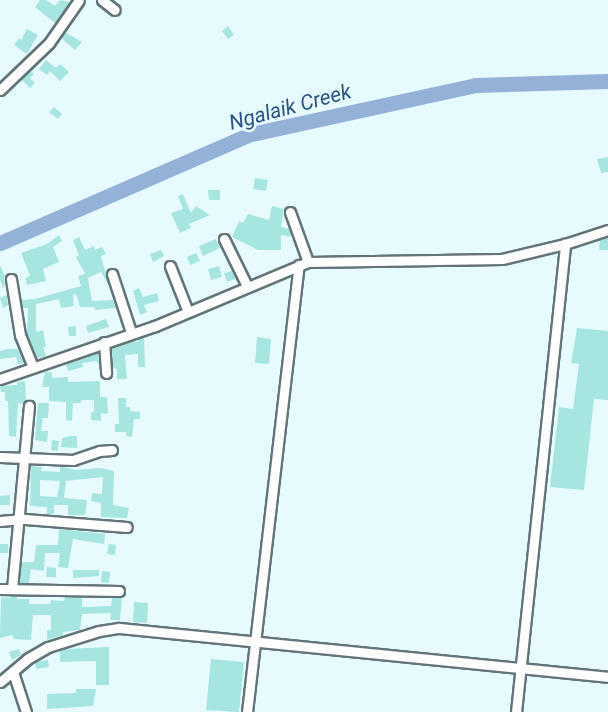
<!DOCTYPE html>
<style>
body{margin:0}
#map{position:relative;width:608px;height:712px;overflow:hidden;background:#e7fbff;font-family:Roboto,sans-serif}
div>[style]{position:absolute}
.river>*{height:15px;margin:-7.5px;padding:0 7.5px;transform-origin:7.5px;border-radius:7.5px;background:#94b1d7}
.building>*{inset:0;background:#a6e5e0}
.roads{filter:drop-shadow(2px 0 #637578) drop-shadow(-2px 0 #637578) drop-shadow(0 2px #637578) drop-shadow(0 -2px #637578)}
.minor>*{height:9px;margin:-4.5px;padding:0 4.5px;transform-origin:4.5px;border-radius:4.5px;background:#fff}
span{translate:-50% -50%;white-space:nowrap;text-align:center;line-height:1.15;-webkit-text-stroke:5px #e7fbff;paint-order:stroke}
.water-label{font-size:21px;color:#2c5384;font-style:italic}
</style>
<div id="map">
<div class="river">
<i style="left:0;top:243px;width:274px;rotate:-23.5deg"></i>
<i style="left:251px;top:134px;width:229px;rotate:-12.3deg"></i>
<i style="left:475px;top:85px;width:133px;rotate:-1.7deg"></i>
</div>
<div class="building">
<i style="clip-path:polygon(40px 0,46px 0,55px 6px,60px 0,70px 2px,55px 23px,35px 7px)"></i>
<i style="clip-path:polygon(228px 26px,234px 35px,228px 39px,222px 31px)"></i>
<i style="clip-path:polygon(27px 29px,38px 35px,27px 54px,14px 45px,19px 38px,21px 40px)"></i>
<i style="clip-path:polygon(65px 32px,82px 42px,75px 50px,61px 38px)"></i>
<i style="clip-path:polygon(46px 60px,56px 68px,60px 64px,69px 72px,60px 81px,50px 71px,47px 75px,39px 69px)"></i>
<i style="clip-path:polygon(30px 71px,34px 74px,30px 78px,35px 83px,30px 88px,21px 79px)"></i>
<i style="clip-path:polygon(54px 107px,62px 114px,58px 119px,49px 112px)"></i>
<i style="clip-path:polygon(608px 157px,608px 172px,601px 173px,597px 159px)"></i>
<i style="clip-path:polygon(255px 178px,268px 180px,266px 191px,253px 189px)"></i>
<i style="clip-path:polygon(208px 190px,220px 190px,220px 200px,209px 200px)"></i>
<i style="clip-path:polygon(183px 194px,191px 213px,196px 206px,210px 215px,189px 224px,191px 228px,180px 233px,171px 213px,183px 209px,178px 196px)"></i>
<i style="clip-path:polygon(272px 206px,284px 209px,281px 227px,289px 229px,291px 234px,290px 237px,281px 235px,281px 250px,258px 250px,232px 237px,239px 221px,243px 223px,248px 214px,269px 220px)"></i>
<i style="clip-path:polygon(59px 235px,62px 241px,53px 247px,59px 262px,43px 269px,46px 281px,27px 285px,25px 278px,30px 276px,21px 253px,47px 244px)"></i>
<i style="clip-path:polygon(79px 237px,85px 250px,94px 246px,95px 250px,102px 247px,106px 254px,101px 256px,110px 288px,101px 272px,88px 278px,92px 301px,113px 300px,116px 308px,95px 310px,95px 307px,80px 307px,76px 294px,73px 295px,74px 306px,61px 308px,59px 299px,36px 304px,36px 332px,43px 330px,46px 347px,43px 347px,46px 356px,37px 358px,27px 333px,28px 308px,23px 308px,21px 300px,35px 299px,81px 286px,78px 276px,85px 274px,76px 257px,79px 255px,73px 240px)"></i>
<i style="clip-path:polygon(608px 238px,608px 250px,599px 250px,600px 240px)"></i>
<i style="clip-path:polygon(216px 239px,220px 248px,203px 256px,199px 246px)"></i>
<i style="clip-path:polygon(161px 250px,164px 256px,153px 262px,150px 254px)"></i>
<i style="clip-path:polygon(196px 253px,200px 261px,190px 265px,187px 257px)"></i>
<i style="clip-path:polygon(0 265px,5px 276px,4px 289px,0 280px)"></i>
<i style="clip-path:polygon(219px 266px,222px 277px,211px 280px,208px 269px)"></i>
<i style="clip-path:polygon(232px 271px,235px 279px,227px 282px,224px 273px)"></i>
<i style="clip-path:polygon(139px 288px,143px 297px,157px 293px,159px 301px,144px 305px,147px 312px,140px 315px,133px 291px)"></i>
<i style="clip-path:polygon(7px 295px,8px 305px,3px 308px,0 298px)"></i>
<i style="clip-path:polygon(106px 319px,109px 327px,88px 333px,86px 326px)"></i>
<i style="clip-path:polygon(76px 326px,76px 336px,69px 336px,68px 327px)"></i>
<i style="clip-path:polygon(577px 328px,608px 331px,608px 400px,594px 399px,584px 490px,550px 487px,559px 407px,573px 409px,579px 364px,571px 363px)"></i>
<i style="clip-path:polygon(144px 337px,145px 367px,138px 367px,138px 354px,125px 355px,127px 379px,117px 379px,117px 369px,112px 368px,111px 348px,131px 341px,138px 342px,138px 339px)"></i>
<i style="clip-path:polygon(257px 337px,271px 339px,269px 364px,255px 363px)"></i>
<i style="clip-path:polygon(7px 349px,18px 349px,24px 363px,18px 364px,16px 357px,0 359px,0 351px)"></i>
<i style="clip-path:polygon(98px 353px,99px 364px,96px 361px,82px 363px,83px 367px,68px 371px,66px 364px)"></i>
<i style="clip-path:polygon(45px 372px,52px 372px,52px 378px,68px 377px,68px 382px,100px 381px,100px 397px,107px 397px,108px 414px,101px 413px,101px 421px,91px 420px,91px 412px,94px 412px,94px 400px,81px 400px,81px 403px,73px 403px,72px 421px,66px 420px,66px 402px,49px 401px,49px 387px,42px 387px)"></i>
<i style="clip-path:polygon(25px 381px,26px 400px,23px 404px,18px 403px,16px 437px,9px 436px,8px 401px,5px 401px,5px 392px,1px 392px,0 386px,17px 385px,17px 382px)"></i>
<i style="clip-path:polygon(118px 398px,126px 398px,126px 407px,130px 407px,130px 411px,140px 412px,140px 419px,134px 419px,132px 437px,126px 436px,126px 432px,115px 432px,115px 424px,119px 424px)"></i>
<i style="clip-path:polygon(38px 403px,49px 403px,48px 418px,43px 418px,41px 431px,48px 431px,47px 442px,35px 440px)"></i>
<i style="clip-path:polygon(71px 436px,77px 436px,77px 448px,61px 447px,62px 438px)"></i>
<i style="clip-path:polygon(52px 440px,59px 441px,58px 451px,51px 450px)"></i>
<i style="clip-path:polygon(evenodd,31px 466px,42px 467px,41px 471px,60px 472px,60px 466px,75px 470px,100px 468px,114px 471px,113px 505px,129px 508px,127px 518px,101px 517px,101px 503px,91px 501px,92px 493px,102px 494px,103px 477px,66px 481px,64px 498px,87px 500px,85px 515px,68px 515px,68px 505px,54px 505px,54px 514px,47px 514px,47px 507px,30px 506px,31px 466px,40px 480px,60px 481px,57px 497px,40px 496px,40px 480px)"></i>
<i style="clip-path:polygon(10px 495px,10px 505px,0 505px,0 496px)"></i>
<i style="clip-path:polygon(59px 529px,105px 534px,104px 544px,73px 539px,68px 568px,58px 567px,60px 553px,45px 553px,44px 571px,31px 569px,29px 583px,20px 583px,21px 562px,34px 562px,36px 545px,58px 545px)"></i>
<i style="clip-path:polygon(0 544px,8px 544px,8px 553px,0 553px)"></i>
<i style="clip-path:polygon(109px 544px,116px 545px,115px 555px,107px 554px)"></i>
<i style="clip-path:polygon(47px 567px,56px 568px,56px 577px,46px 577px)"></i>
<i style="clip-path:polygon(73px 570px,99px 570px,99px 576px,73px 578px)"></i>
<i style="clip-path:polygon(102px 571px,110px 572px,109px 583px,101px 582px)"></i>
<i style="clip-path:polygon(10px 596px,17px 596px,17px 599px,30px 599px,29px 604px,50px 604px,51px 600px,64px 601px,65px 597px,82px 597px,82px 607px,111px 606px,112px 598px,122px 597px,120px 620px,110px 620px,111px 613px,82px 614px,80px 630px,63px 632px,63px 635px,47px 640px,47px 630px,51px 630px,51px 615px,33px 615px,31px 640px,14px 639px,12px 635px,0 638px,1px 597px,10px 598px)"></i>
<i style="clip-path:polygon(134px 602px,148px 603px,147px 623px,133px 622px)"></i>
<i style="clip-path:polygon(109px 647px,109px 685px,96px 685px,96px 661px,60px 662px,60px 650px,64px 649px)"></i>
<i style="clip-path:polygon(19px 649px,21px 655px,12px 660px,9px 652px)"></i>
<i style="clip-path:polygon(211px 659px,244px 662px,239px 712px,206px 710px)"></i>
<i style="clip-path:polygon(48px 660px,49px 667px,36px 669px,35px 662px)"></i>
<i style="clip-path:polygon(76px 689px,96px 689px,93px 706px,47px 709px,47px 694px,76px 693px)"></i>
</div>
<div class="roads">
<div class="minor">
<i style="left:102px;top:0;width:16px;rotate:38deg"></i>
<i style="left:0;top:90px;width:68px;rotate:-43.8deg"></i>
<i style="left:49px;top:43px;width:52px;rotate:-55.1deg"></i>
<i style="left:290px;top:212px;width:53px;rotate:70.2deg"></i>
<i style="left:224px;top:239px;width:52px;rotate:63.9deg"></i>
<i style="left:170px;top:266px;width:49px;rotate:68.6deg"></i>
<i style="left:112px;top:274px;width:61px;rotate:71.9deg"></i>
<i style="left:11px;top:279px;width:57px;rotate:80.9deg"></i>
<i style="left:20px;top:335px;width:35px;rotate:68deg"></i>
<i style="left:104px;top:342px;width:31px;rotate:86deg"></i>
<i style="left:0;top:379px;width:164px;rotate:-18.9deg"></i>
<i style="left:155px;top:326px;width:166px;rotate:-22.7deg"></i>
<i style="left:308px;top:262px;width:194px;rotate:-0.9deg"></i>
<i style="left:502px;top:259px;width:65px;rotate:-13.4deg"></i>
<i style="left:565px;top:244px;width:45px;rotate:-18deg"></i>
<i style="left:0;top:457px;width:73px;rotate:2.4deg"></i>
<i style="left:73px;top:460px;width:28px;rotate:-19deg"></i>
<i style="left:99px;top:451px;width:13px;rotate:-4deg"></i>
<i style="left:0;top:521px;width:25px;rotate:-5deg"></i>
<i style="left:25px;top:519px;width:102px;rotate:4.5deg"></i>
<i style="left:0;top:589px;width:119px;rotate:1deg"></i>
<i style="left:12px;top:589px;width:184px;rotate:-84.7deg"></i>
<i style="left:13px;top:672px;width:42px;rotate:72deg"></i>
<i style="left:0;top:682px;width:35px;rotate:-40deg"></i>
<i style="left:27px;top:659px;width:24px;rotate:-30deg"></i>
<i style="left:48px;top:647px;width:53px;rotate:-17.4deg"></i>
<i style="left:99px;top:631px;width:20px;rotate:-9deg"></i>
<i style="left:119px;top:628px;width:491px;rotate:5.7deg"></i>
<i style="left:247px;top:712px;width:450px;rotate:-83.4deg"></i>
<i style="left:516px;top:712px;width:471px;rotate:-84deg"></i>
</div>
</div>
<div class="water-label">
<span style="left:290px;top:107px;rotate:-15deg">Ngalaik Creek</span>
</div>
</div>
